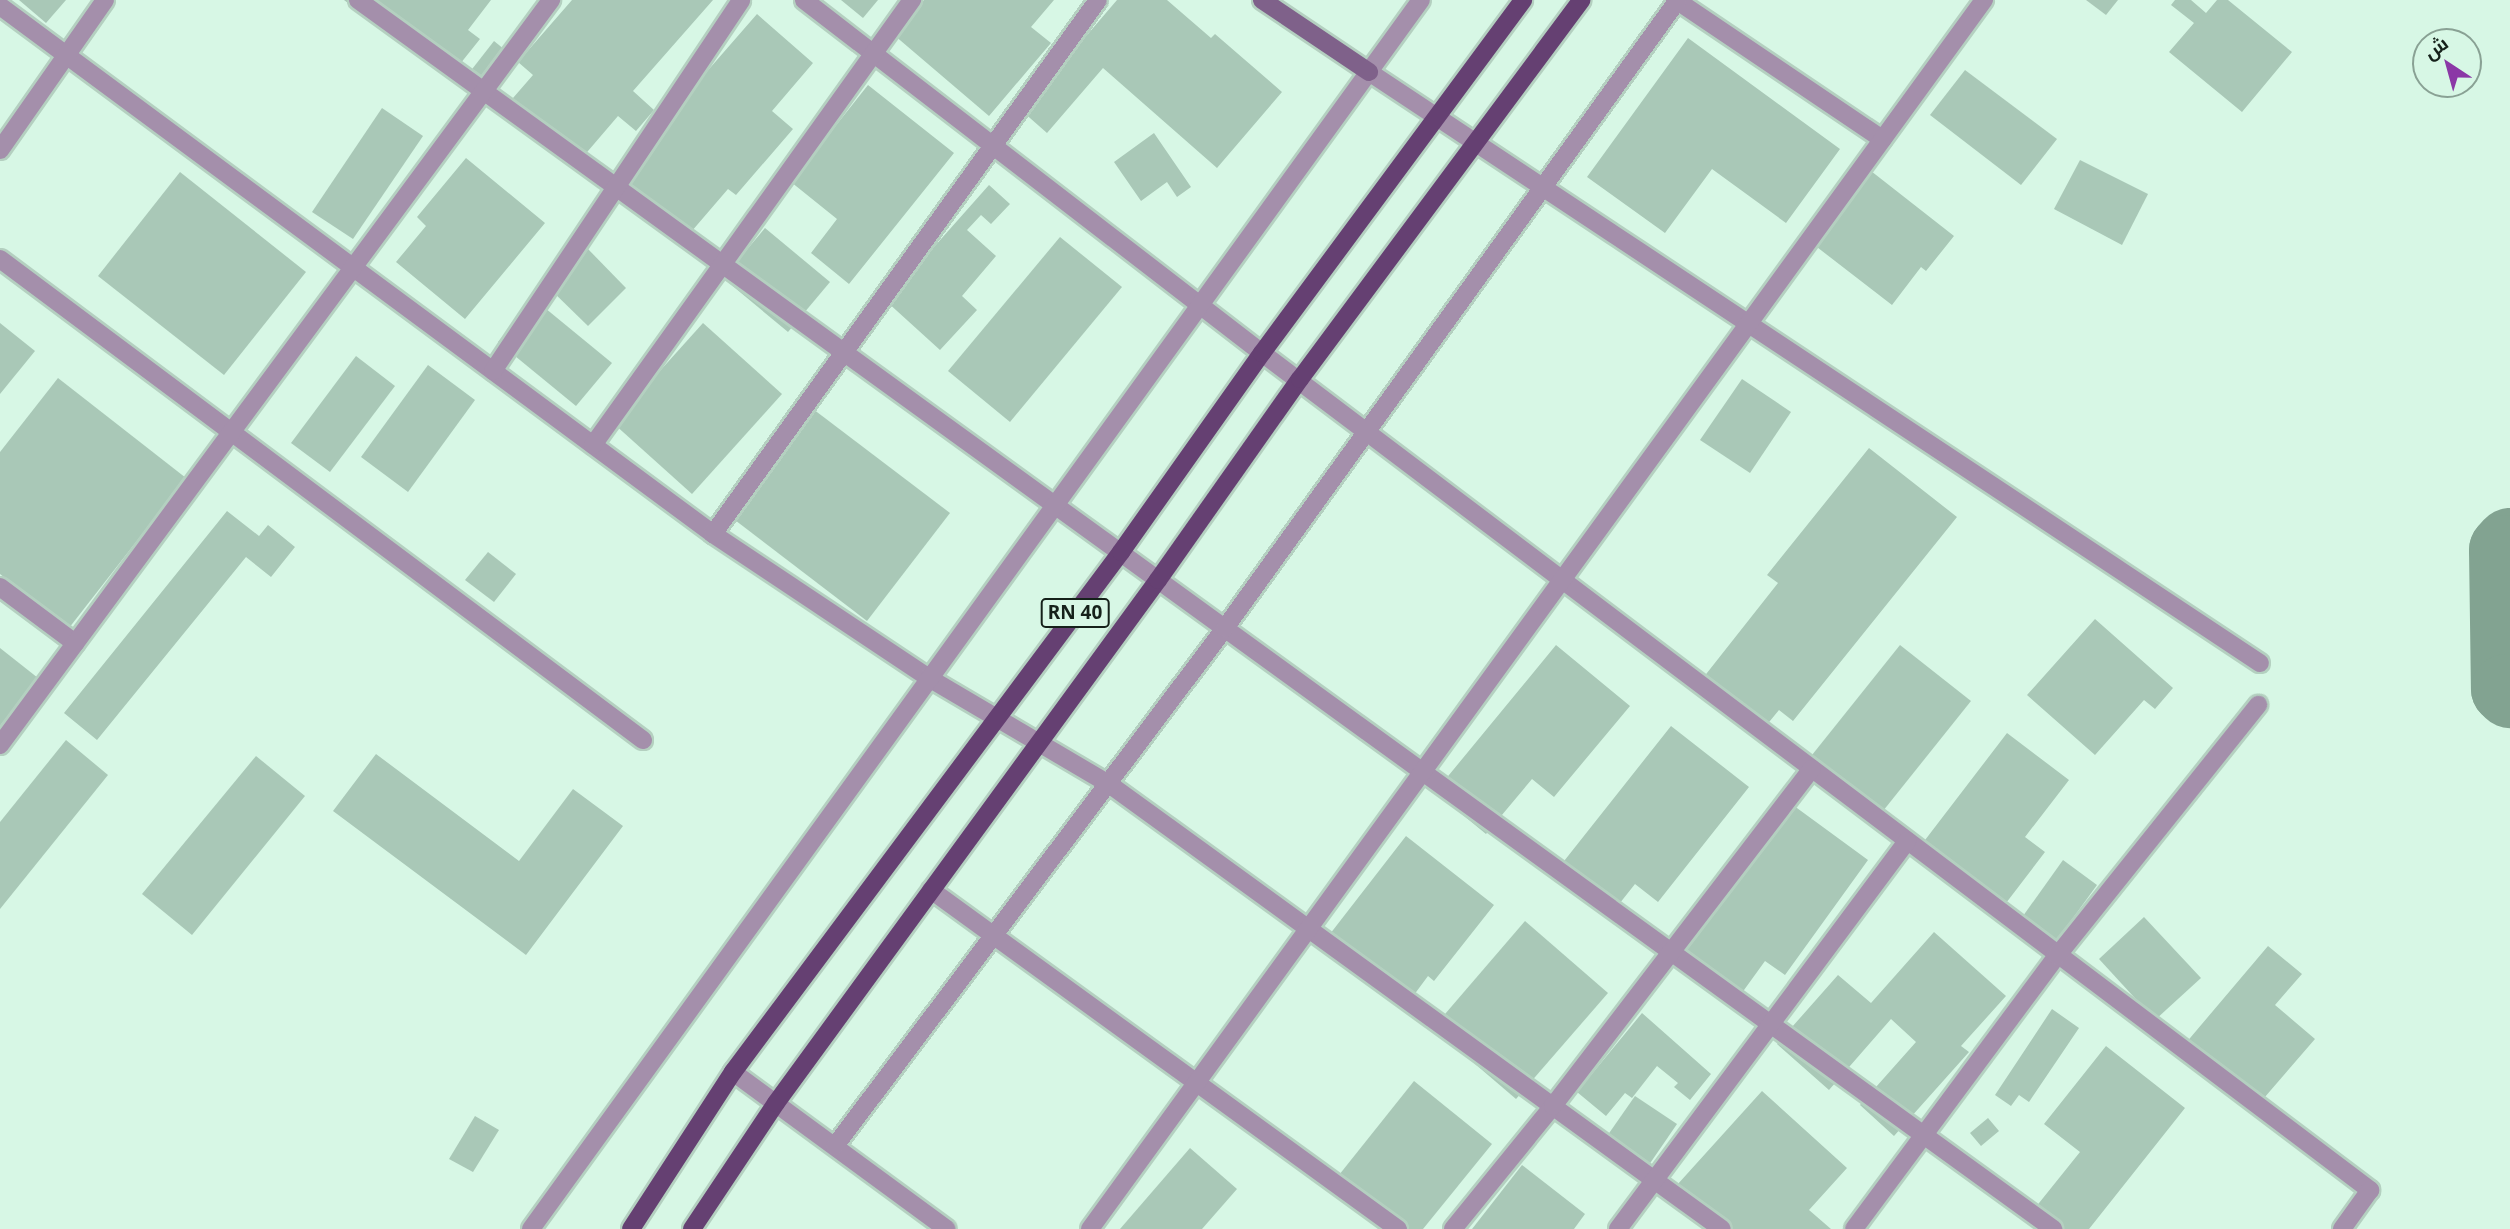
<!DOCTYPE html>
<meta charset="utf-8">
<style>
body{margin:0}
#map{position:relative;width:2510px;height:1229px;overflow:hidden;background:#d7f7e5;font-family:"Noto Sans",Cairo,sans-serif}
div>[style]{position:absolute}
.river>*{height:70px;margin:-35px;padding:0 35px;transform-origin:35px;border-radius:35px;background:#82a391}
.building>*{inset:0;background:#a9c8b7}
.roads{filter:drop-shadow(2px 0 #b4d0c0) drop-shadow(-2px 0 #b4d0c0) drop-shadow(0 2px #b4d0c0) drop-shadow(0 -2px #b4d0c0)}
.street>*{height:18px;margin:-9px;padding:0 9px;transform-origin:9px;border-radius:9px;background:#a48fab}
.secondary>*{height:18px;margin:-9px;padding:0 9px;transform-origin:9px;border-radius:9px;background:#7f618a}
.primary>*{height:18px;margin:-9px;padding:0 9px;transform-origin:9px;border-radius:9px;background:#654072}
span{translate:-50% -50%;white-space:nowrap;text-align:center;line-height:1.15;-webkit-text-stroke:5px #d7f7e5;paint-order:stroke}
.shield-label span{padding:2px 5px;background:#d7f7e5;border:2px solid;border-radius:5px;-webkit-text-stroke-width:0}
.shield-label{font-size:19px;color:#15211a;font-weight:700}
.north{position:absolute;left:2412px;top:28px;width:70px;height:70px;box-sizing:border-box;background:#d7f7e5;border:2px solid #89a194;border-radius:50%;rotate:324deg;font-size:19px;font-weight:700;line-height:28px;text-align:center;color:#15211a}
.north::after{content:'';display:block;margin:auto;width:24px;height:32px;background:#8b38a6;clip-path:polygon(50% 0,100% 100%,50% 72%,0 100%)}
</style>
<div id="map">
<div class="river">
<i style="left:2510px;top:543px;width:9px;rotate:131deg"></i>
<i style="left:2504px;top:550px;width:139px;rotate:89.2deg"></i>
<i style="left:2506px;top:689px;width:6px;rotate:45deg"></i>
</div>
<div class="building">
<i style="clip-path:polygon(19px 0,66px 0,46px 23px)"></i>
<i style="clip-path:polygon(344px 0,491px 0,468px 30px,480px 39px,448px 79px)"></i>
<i style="clip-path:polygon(572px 0,713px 0,633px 91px,654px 110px,636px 131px,618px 116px,576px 165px,507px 105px,533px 75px,518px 62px)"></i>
<i style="clip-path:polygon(841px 0,878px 0,863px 18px)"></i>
<i style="clip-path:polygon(924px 0,1054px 0,1031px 27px,1051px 43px,989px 116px,894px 35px)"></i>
<i style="clip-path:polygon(1117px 0,1167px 0,1211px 38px,1215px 34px,1282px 92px,1217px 168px,1103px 68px,1047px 133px,1022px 111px)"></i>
<i style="clip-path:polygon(2086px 0,2118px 0,2106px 15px)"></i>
<i style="clip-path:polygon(2175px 0,2191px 0,2206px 13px,2217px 0,2228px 0,2292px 52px,2242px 112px,2169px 52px,2194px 23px,2171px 5px)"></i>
<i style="clip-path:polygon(757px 14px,813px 63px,772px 111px,793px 129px,736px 195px,728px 189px,679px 246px,608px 185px)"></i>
<i style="clip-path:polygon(1688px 38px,1840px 149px,1786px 223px,1712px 169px,1665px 233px,1587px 177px)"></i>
<i style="clip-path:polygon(494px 41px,510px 54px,477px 95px,462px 82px)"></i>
<i style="clip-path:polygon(1965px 70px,2057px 139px,2021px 185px,1930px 115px)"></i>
<i style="clip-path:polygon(868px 85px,954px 153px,849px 284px,811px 253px,837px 219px,791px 182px)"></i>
<i style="clip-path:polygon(382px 108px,423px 136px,353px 239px,312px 212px)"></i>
<i style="clip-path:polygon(1154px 133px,1191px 187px,1177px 197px,1167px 182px,1141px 201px,1114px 162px)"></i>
<i style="clip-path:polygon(466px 158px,545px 223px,465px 319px,396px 262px,426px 226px,417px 217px)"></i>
<i style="clip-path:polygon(2080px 160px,2148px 194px,2122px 245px,2054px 209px)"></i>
<i style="clip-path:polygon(1871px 171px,1954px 236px,1926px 271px,1921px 267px,1892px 305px,1813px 244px)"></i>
<i style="clip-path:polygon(180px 172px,306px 272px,224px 375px,98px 276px)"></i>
<i style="clip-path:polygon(989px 185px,1010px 204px,991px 224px,981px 215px,967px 230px,996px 256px,962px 296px,977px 310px,940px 350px,886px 301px)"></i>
<i style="clip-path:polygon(765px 228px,830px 282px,788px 332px,723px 278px)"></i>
<i style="clip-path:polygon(1060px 237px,1122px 287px,1010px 422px,948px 371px)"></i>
<i style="clip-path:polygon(587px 248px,626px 288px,588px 326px,548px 287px)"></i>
<i style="clip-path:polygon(534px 299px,612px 363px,576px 406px,498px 342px)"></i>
<i style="clip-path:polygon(0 323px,35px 351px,0 394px)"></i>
<i style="clip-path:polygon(703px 323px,782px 394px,692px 494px,613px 423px)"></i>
<i style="clip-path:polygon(356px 356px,395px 386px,330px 472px,291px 443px)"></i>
<i style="clip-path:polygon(428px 365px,475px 400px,408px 492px,361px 457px)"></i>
<i style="clip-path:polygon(58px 378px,186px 478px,69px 628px,0 574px,0 452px)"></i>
<i style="clip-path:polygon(1742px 379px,1791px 412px,1750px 473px,1700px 440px)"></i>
<i style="clip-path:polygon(813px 409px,950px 513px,867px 621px,731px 517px)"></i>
<i style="clip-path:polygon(1869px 448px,1957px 517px,1793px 721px,1779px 710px,1765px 727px,1703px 678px,1778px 583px,1767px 575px)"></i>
<i style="clip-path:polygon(227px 511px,259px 536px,268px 525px,295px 547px,271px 577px,246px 557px,97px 740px,64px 713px)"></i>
<i style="clip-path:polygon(488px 552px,516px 574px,494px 602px,465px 580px)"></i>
<i style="clip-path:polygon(2095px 619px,2173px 688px,2155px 709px,2144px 700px,2095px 755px,2027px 695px)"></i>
<i style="clip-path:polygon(1556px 645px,1630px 706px,1554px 797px,1532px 779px,1486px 834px,1435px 792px)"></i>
<i style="clip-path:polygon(1900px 645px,1971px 701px,1879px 816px,1808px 760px)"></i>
<i style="clip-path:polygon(0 648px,38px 678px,0 726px)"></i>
<i style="clip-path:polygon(1671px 726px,1749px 787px,1658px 902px,1635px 884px,1608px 918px,1553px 875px)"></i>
<i style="clip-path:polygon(2007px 733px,2069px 780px,2025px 837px,2045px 852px,2003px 907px,1922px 844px)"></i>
<i style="clip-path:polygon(66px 740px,108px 775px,0 909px,0 822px)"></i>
<i style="clip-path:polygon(376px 754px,519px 861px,573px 789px,623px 826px,526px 955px,333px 811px)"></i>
<i style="clip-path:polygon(256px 756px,305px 796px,192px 935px,142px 894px)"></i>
<i style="clip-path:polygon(1786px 800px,1868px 860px,1785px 975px,1765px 961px,1731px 1008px,1668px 962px)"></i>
<i style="clip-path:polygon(1406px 836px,1494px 905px,1434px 981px,1428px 976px,1405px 1007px,1323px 943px)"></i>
<i style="clip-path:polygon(2063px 860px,2097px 885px,2057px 940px,2023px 916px)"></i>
<i style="clip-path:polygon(2144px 917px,2201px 978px,2155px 1020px,2099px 959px)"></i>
<i style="clip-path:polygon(1525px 921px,1608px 993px,1516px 1099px,1433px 1028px)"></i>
<i style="clip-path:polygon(1934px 932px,2006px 996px,1961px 1046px,1969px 1052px,1894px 1136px,1860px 1105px,1916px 1042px,1891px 1019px,1829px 1090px,1777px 1044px,1838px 975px,1871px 1003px)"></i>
<i style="clip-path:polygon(2268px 946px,2302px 974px,2275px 1005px,2315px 1039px,2258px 1105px,2185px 1044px)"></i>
<i style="clip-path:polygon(2052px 1009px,2079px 1028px,2029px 1102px,2019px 1095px,2011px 1106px,1995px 1095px)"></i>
<i style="clip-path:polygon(1642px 1013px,1711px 1074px,1690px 1100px,1674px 1087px,1678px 1083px,1657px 1066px,1632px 1098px,1625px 1093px,1606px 1116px,1577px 1092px)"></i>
<i style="clip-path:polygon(2106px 1046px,2185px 1108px,2089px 1229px,2041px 1229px,2027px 1218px,2080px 1152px,2044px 1124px)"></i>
<i style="clip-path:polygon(1414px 1081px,1492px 1144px,1423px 1229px,1406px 1229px,1339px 1175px)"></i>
<i style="clip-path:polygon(1762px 1091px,1847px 1168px,1809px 1210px,1831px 1229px,1726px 1229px,1677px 1185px)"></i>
<i style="clip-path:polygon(1635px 1096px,1677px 1124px,1640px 1178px,1598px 1149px)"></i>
<i style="clip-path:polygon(475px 1116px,499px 1130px,473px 1172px,449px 1159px)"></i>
<i style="clip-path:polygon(1988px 1118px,1999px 1131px,1981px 1146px,1970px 1133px)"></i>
<i style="clip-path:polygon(1190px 1148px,1237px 1189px,1202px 1229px,1120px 1229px)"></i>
<i style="clip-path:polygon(1522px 1165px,1585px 1214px,1574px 1229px,1472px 1229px)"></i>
</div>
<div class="roads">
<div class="street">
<i style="left:358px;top:0;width:2094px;rotate:35.94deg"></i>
<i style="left:804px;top:0;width:578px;rotate:37.62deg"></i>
<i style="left:1262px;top:353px;width:1389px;rotate:37.07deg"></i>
<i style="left:2370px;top:1190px;width:48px;rotate:125.7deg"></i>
<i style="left:1676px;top:0;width:249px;rotate:34deg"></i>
<i style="left:0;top:6px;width:887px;rotate:36.52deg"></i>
<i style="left:713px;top:534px;width:260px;rotate:33.7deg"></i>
<i style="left:929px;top:678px;width:209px;rotate:30.5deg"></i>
<i style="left:1109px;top:784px;width:757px;rotate:35.98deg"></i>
<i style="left:1369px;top:72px;width:1069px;rotate:33.56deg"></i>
<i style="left:0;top:150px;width:183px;rotate:-55deg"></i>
<i style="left:0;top:259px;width:803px;rotate:36.8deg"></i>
<i style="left:493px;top:371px;width:446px;rotate:-56.2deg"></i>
<i style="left:593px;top:445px;width:548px;rotate:-54.37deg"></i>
<i style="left:713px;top:534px;width:658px;rotate:-54.21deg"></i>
<i style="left:0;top:587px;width:94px;rotate:36.7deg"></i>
<i style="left:0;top:745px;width:927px;rotate:-53.51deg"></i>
<i style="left:931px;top:890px;width:577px;rotate:35.98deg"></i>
<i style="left:733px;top:1072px;width:265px;rotate:36.3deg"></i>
<i style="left:835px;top:1146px;width:648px;rotate:-53.02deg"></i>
<i style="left:1225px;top:628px;width:774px;rotate:-54.2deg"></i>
<i style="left:531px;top:1229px;width:1517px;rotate:-54.09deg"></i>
<i style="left:1090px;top:1229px;width:1520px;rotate:-53.97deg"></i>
<i style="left:1453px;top:1229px;width:159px;rotate:-50.9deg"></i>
<i style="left:1553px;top:1106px;width:425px;rotate:-52.5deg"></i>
<i style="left:1618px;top:1229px;width:484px;rotate:-53.3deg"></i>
<i style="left:1854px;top:1229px;width:340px;rotate:-53.4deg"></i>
<i style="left:2057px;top:956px;width:322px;rotate:-51.3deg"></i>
</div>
<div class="secondary">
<i style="left:1262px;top:0;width:129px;rotate:33.9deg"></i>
</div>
<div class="primary">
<i style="left:631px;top:1229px;width:187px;rotate:-57deg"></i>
<i style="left:733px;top:1072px;width:649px;rotate:-53.27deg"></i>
<i style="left:1121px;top:552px;width:244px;rotate:-54.7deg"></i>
<i style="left:1262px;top:353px;width:439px;rotate:-53.5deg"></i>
<i style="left:692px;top:1229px;width:151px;rotate:-56.3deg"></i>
<i style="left:776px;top:1103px;width:648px;rotate:-53.86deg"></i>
<i style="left:1158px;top:580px;width:246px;rotate:-54.8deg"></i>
<i style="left:1300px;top:379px;width:472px;rotate:-53.4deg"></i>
</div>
</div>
<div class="shield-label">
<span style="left:1075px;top:613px">RN 40</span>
</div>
<div class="north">ش</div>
</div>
